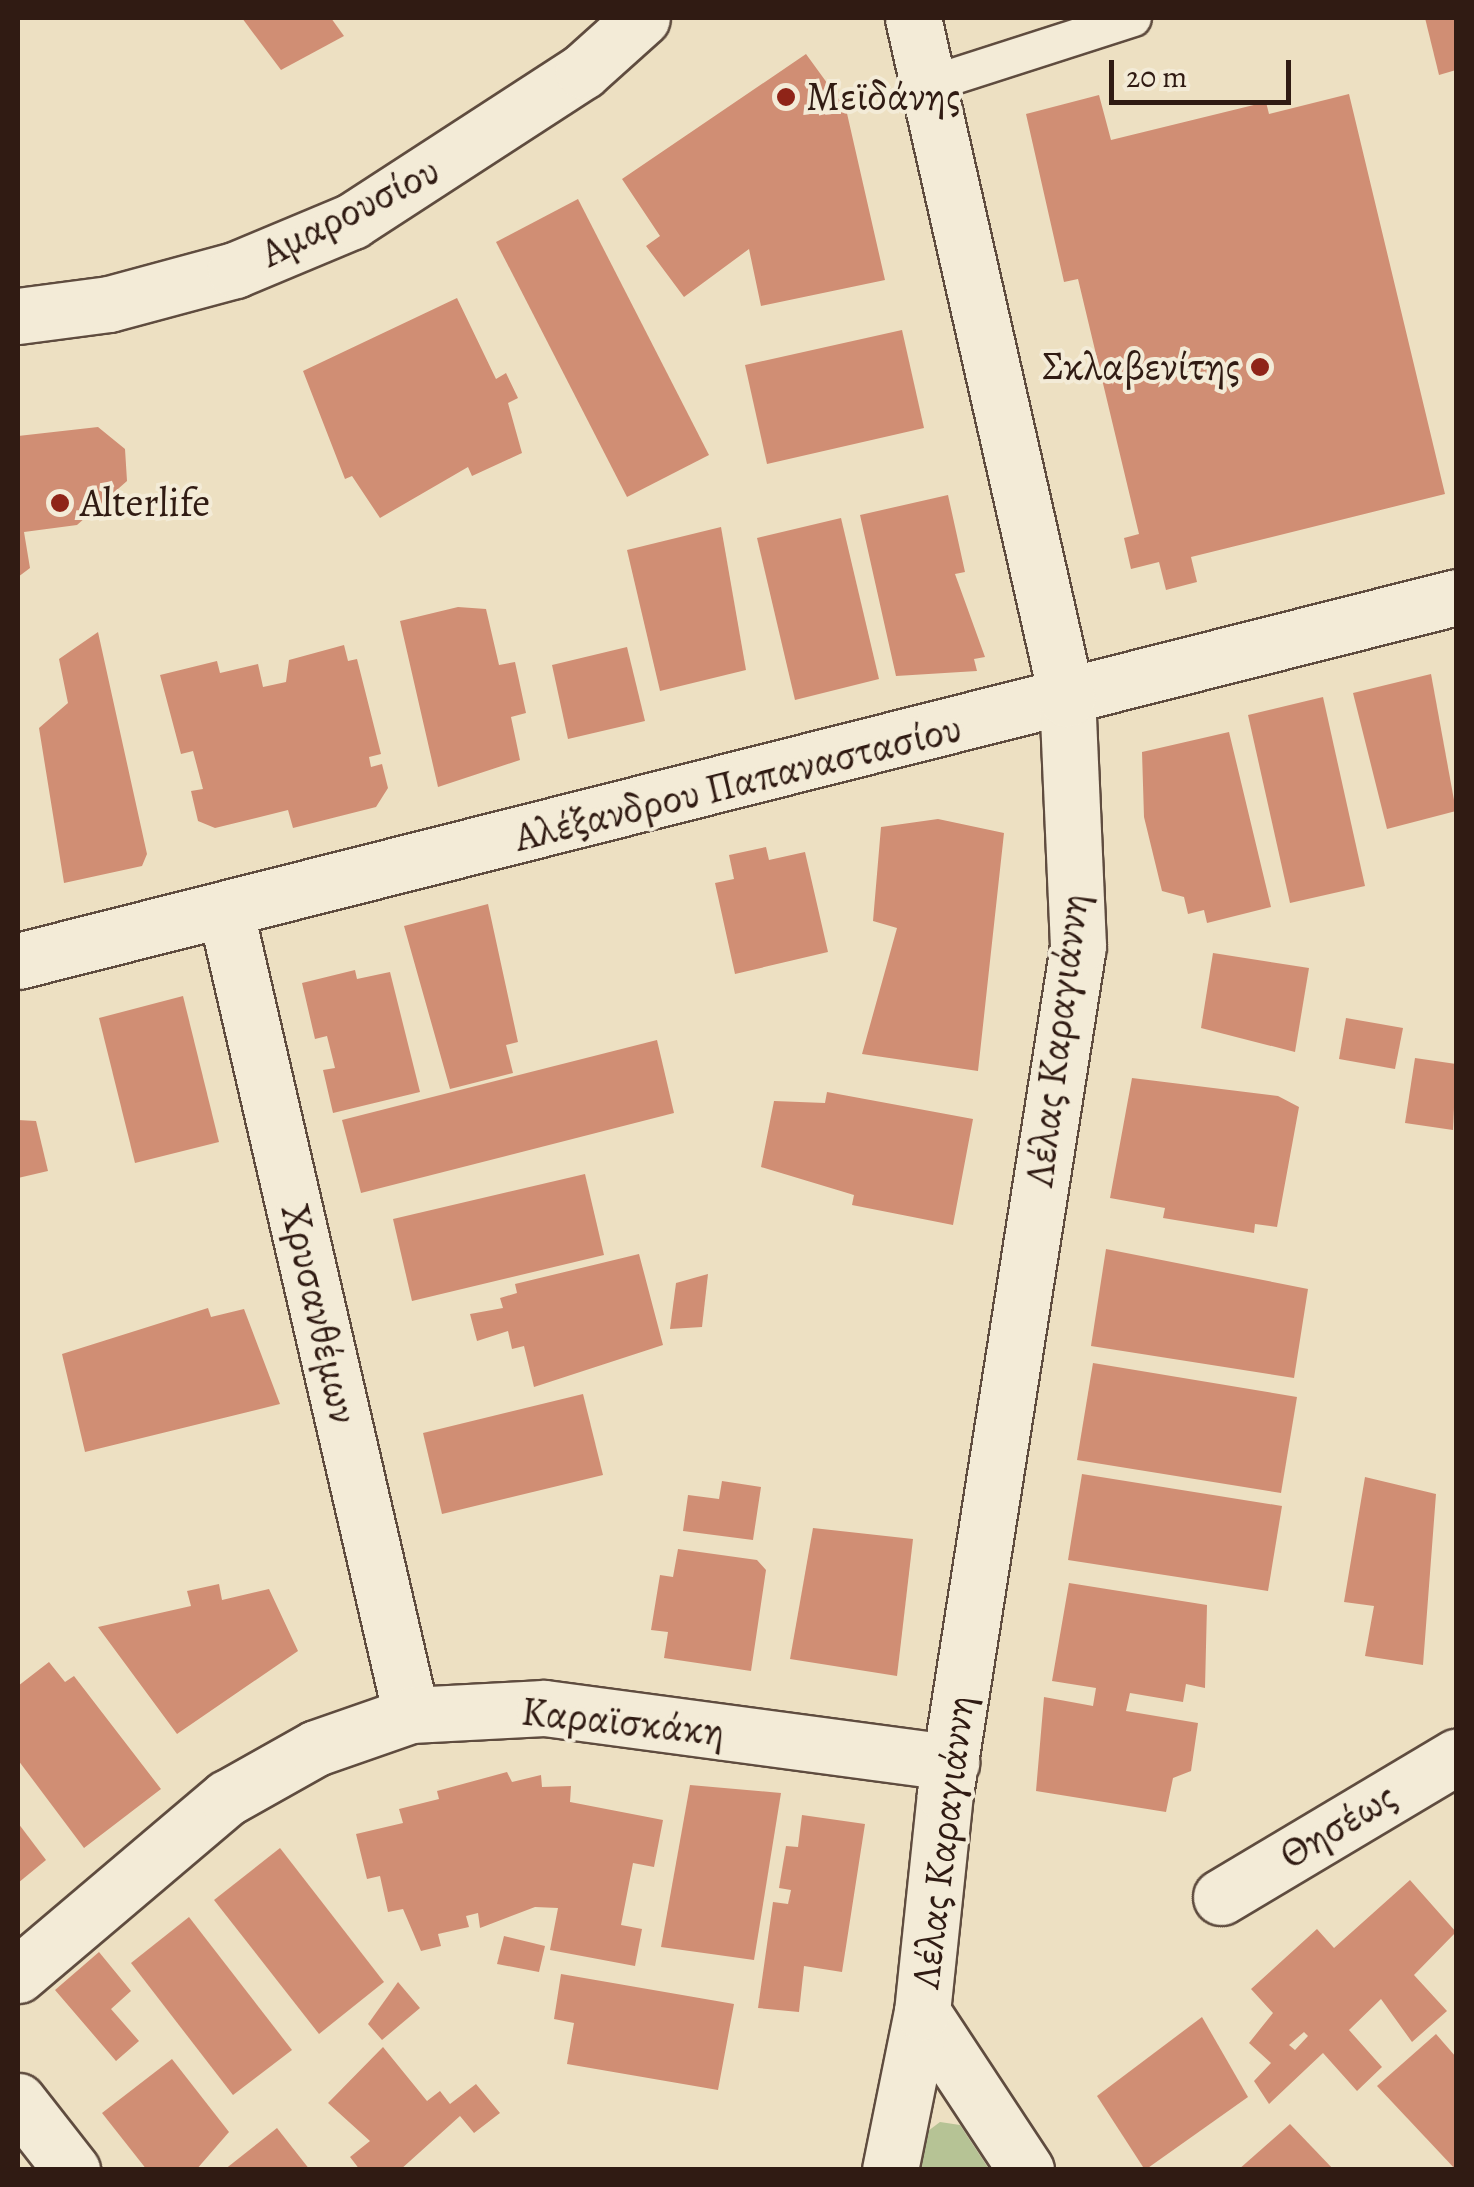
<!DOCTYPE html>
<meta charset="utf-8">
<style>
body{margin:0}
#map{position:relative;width:1474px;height:2187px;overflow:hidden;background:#ede0c2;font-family:Alegreya,serif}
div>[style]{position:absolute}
.green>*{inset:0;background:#b6c395}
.building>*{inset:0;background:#d08e74}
.roads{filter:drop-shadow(2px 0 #5f4c3f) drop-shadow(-2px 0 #5f4c3f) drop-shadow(0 2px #5f4c3f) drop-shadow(0 -2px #5f4c3f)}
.lane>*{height:35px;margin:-17.5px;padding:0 17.5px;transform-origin:17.5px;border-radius:17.5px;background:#f3ebd7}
.street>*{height:55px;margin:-27.5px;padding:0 27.5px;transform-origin:27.5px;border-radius:27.5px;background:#f3ebd7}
.secondary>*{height:55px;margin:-27.5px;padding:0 27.5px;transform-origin:27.5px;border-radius:27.5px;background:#f3ebd7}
.dots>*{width:28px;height:28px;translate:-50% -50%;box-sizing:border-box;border:5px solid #f3ebd7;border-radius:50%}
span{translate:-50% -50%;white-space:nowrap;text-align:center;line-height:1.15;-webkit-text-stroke:8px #f3ebd7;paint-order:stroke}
.poi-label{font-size:40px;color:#301b13}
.left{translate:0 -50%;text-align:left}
.right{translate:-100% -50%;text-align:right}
.street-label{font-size:40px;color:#301b13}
.frame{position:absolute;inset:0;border:20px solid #301b13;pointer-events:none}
.scale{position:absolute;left:1109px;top:60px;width:182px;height:45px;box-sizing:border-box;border:5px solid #301b13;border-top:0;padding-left:12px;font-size:30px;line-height:35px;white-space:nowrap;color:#301b13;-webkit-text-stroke:8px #f3ebd7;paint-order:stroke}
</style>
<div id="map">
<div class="green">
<i style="clip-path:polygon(940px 2122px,960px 2125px,989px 2169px,915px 2170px,920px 2137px)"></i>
</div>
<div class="building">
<i style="clip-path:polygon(242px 18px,331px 18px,344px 36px,281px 70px)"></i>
<i style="clip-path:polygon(1425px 18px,1456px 18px,1456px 70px,1439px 75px)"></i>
<i style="clip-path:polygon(806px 54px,846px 109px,885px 280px,761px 306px,749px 249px,684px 297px,646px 246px,660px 236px,622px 179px)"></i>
<i style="clip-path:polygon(1349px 94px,1445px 494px,1191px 557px,1197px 582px,1166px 590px,1159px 562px,1131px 569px,1124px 538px,1139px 534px,1078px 279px,1064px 282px,1026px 114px,1099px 95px,1111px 140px,1266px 102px,1269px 114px)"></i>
<i style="clip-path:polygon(578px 199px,709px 455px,627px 497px,496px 242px)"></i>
<i style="clip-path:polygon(457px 298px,496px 379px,506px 373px,518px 398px,508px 403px,522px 453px,472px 476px,468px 467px,380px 518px,352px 476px,345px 479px,303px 371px)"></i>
<i style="clip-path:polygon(902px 330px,924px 428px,767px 464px,745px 365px)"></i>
<i style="clip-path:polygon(98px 427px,125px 449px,127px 481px,77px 525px,24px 532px,30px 568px,18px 577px,18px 436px)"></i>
<i style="clip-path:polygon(948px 495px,965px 572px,955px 574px,985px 657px,974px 659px,977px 671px,896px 676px,860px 515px)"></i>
<i style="clip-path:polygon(841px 518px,879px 679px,795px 700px,757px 538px)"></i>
<i style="clip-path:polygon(721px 527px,746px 670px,660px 691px,627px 550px)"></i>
<i style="clip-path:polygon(458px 607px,486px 609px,499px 665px,515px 662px,526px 713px,511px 717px,520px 760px,438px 787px,400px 621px)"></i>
<i style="clip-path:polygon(98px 632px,147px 854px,142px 866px,64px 883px,39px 728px,68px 703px,59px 659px)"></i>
<i style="clip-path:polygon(344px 645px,348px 661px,357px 659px,381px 754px,369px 757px,371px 767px,382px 764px,388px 788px,376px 807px,293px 828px,288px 810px,215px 828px,198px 821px,191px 791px,203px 789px,193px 751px,181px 754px,160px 675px,217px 661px,220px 673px,258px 664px,263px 687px,286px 682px,289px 660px)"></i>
<i style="clip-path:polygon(627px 647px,645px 721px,568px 739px,552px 665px)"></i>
<i style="clip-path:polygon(1431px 674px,1456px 811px,1387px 829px,1353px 693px)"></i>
<i style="clip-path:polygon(1323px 697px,1365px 886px,1290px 903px,1248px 715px)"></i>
<i style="clip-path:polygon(1229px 732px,1271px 907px,1207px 923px,1204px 910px,1188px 914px,1184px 897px,1162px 891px,1144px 817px,1142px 752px)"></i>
<i style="clip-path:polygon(938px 819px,1004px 833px,978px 1071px,862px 1054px,897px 928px,873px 921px,881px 827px)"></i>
<i style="clip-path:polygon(766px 847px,769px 860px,805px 852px,828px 952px,735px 974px,715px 883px,734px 879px,729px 855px)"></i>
<i style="clip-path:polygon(488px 904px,518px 1042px,506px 1045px,513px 1073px,450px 1089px,404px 926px)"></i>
<i style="clip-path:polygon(1213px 953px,1309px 968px,1295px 1052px,1201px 1028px)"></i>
<i style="clip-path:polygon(355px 970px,357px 979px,390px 972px,420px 1092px,333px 1113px,323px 1070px,335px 1068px,327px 1036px,315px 1039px,302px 983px)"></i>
<i style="clip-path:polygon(183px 996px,219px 1142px,135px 1163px,99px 1018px)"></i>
<i style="clip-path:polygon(1346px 1018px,1403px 1028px,1395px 1069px,1339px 1059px)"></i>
<i style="clip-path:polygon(657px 1040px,674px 1113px,361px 1193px,342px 1120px)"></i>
<i style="clip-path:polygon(1415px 1058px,1456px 1064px,1453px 1130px,1405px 1123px)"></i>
<i style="clip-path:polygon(1132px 1078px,1278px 1096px,1299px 1107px,1277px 1227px,1255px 1224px,1254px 1233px,1163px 1218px,1165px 1208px,1110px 1198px)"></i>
<i style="clip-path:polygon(827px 1092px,973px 1119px,953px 1225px,852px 1205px,854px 1195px,761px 1167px,774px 1101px,825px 1103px)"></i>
<i style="clip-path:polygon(18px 1120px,36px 1121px,48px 1171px,18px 1178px)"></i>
<i style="clip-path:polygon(585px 1174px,604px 1255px,412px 1301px,393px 1219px)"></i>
<i style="clip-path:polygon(1106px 1249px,1308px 1289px,1294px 1378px,1091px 1346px)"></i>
<i style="clip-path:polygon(639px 1254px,663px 1345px,534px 1387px,524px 1346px,512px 1349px,508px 1331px,477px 1341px,470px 1314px,503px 1308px,500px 1298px,517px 1293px,515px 1284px)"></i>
<i style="clip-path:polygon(708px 1274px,702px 1327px,670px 1329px,676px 1283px)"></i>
<i style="clip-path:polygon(208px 1308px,211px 1317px,244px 1309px,280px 1404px,85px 1452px,62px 1354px)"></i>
<i style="clip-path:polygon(1093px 1363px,1297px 1397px,1281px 1493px,1077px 1460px)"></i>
<i style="clip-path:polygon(583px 1394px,603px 1475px,442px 1514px,423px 1433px)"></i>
<i style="clip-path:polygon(1082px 1474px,1282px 1506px,1268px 1591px,1068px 1560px)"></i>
<i style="clip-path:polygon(1365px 1477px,1436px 1494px,1423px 1665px,1365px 1656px,1374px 1606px,1344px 1602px)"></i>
<i style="clip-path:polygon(722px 1481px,761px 1487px,753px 1540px,683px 1531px,688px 1495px,719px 1499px)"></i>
<i style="clip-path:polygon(813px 1528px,913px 1539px,897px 1676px,790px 1659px)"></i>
<i style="clip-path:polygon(678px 1549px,757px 1560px,766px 1570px,751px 1671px,664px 1658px,668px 1632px,651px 1630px,660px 1575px,673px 1577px)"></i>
<i style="clip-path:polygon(1069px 1583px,1207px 1605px,1205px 1688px,1186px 1684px,1183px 1702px,1130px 1693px,1126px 1711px,1198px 1723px,1191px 1771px,1173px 1778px,1166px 1812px,1036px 1791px,1044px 1697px,1093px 1706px,1096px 1688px,1052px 1681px)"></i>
<i style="clip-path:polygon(219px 1584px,222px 1600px,269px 1589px,298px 1651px,177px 1734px,98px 1627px,191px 1606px,187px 1591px)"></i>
<i style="clip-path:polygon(49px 1662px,65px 1682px,74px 1676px,161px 1789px,84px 1848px,18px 1760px,18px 1686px)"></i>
<i style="clip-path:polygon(507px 1772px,512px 1782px,541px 1775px,542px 1787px,571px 1786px,570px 1802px,663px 1820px,654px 1867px,633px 1863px,621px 1925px,642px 1929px,635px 1966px,550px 1950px,558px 1908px,535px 1907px,480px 1928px,478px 1913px,466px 1916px,469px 1927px,438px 1934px,441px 1946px,421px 1951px,403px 1909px,388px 1912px,380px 1876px,367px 1879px,356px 1834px,403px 1823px,399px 1809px,439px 1799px,437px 1791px)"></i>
<i style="clip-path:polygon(690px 1785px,781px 1793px,754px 1960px,661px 1947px)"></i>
<i style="clip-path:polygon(802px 1815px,865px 1824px,842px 1972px,804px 1966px,799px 2012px,758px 2008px,773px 1902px,788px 1904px,791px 1890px,779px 1888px,786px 1846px,798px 1847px)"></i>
<i style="clip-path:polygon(18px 1823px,46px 1860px,18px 1883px)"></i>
<i style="clip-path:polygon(280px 1848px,384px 1982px,319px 2034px,214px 1900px)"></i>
<i style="clip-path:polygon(evenodd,1410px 1880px,1456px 1932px,1414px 1975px,1447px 2011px,1412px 2042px,1381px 1999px,1349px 2030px,1382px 2067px,1357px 2091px,1323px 2053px,1269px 2104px,1254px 2081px,1271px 2063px,1249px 2043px,1273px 2013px,1251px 1989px,1317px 1929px,1334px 1948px,1410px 1880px,1304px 2032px,1308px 2036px,1295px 2050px,1289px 2045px,1304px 2032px)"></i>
<i style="clip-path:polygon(189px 1917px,292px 2050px,233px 2095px,131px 1963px)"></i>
<i style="clip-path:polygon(504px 1936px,545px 1946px,539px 1972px,497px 1964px)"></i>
<i style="clip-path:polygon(99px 1952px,131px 1991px,111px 2009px,139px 2041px,116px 2061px,55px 1990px)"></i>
<i style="clip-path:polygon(561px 1974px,734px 2004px,718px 2090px,567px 2064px,574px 2023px,554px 2019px)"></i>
<i style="clip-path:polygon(398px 1982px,420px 2008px,382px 2040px,368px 2024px)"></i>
<i style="clip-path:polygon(1202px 2017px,1248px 2097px,1145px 2170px,1097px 2096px)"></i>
<i style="clip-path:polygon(1436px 2034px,1456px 2057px,1456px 2170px,1377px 2086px)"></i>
<i style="clip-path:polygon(383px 2047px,427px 2101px,440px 2091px,450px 2104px,476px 2084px,500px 2113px,474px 2133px,460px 2116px,400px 2170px,360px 2170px,350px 2157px,370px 2141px,328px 2103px)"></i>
<i style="clip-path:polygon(172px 2059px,229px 2132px,196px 2170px,147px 2170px,102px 2113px)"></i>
<i style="clip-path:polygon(1290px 2124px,1334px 2170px,1238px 2170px)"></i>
<i style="clip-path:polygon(277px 2128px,310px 2170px,224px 2170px)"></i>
</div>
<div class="roads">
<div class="lane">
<i style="left:928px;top:84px;width:215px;rotate:-17.8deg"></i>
</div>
<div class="street">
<i style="left:226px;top:913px;width:823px;rotate:77.01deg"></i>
<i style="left:18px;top:961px;width:1483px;rotate:-14.2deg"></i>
<i style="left:1221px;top:1897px;width:274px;rotate:-30.8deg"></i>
<i style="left:18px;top:1975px;width:274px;rotate:-40.3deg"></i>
<i style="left:227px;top:1798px;width:102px;rotate:-29.3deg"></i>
<i style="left:316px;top:1748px;width:101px;rotate:-19.2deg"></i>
<i style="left:411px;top:1715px;width:133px;rotate:-3deg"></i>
<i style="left:544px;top:1708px;width:411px;rotate:7.6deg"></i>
<i style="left:922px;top:2012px;width:189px;rotate:56.6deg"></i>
<i style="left:18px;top:2101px;width:88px;rotate:52deg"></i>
<i style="left:890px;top:2170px;width:161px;rotate:-78.6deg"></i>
<i style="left:922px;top:2012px;width:219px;rotate:-84deg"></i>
<i style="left:945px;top:1794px;width:858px;rotate:-81.09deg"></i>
<i style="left:1078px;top:946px;width:247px;rotate:-92.5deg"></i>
<i style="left:1067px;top:699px;width:698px;rotate:-102.74deg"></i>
</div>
<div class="secondary">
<i style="left:18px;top:316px;width:92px;rotate:-7.5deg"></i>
<i style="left:109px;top:304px;width:131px;rotate:-15.1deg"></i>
<i style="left:235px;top:270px;width:127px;rotate:-22.7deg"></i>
<i style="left:352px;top:221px;width:275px;rotate:-33deg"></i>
<i style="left:583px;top:71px;width:79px;rotate:-41.9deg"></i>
</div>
</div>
<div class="dots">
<i style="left:786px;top:97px;background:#8f2418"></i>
<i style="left:1260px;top:367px;background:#8f2418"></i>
<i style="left:60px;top:503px;background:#8f2418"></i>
</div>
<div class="poi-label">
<span class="left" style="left:806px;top:97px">Μεϊδάνης</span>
<span class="right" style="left:1240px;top:367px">Σκλαβενίτης</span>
<span class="left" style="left:80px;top:503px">Alterlife</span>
</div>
<div class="street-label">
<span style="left:350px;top:212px;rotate:-27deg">Αμαρουσίου</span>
<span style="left:738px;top:783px;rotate:-14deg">Αλέξανδρου Παπαναστασίου</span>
<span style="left:1057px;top:1040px;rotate:-83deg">Λέλας Καραγιάννη</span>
<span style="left:319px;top:1314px;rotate:77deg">Χρυσανθέμων</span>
<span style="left:623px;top:1722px;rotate:6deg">Καραϊσκάκη</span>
<span style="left:1338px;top:1826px;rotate:-31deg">Θησέως</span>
<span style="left:943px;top:1842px;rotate:-83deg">Λέλας Καραγιάννη</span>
</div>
<div class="frame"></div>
<div class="scale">20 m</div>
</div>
